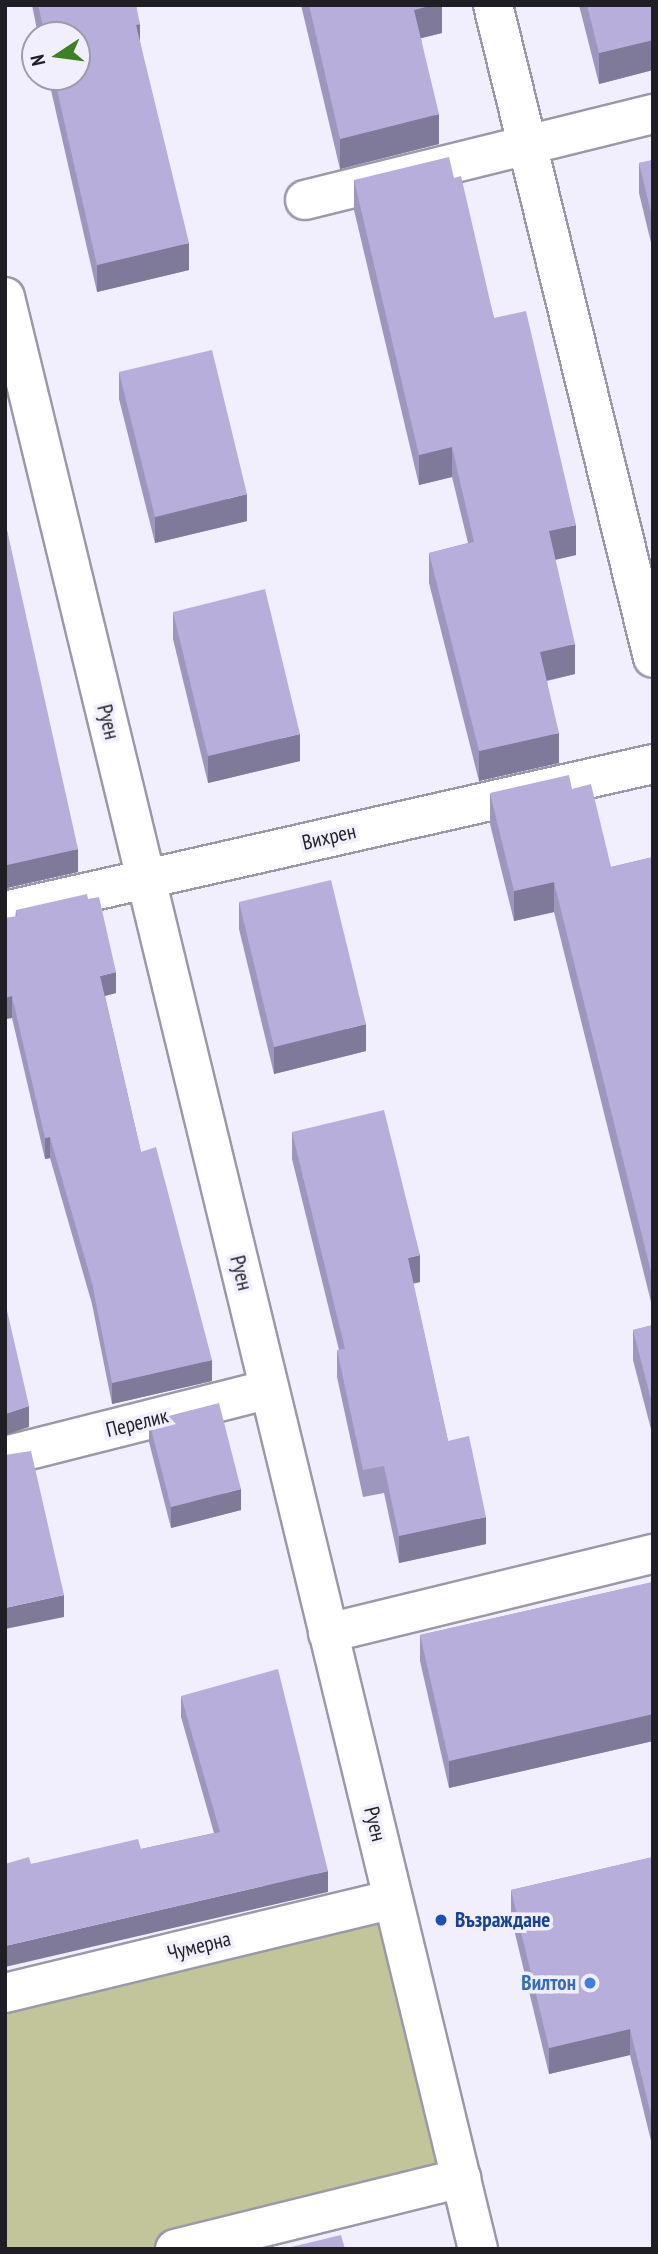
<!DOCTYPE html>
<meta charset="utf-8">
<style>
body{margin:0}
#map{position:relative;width:658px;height:2254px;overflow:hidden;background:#f1eefe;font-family:"PT Sans Narrow",sans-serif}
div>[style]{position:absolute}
.green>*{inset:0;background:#c2c49a}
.roads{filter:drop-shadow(2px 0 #9b99a8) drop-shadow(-2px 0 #9b99a8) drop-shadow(0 2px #9b99a8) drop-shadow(0 -2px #9b99a8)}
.street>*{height:38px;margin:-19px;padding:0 19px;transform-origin:19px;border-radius:19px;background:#fff}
.wall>*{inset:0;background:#9d96bd}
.shaded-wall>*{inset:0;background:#807a9a}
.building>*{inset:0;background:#b7aedc}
.dots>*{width:19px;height:19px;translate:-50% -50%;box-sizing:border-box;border:4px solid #f1eefe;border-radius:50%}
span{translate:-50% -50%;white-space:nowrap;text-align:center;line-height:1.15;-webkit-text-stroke:7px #f1eefe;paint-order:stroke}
.street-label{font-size:21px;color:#1f1e24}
.transit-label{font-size:21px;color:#164399;font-weight:700}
.left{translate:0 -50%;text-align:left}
.shop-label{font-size:21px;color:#366cbe;font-weight:700}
.right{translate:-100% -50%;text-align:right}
.frame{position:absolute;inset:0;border:7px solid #1f1e24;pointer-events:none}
.north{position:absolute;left:21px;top:21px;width:70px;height:70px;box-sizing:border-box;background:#f1eefe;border:2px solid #9d9ba7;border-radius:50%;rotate:257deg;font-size:19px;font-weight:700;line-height:28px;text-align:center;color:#1f1e24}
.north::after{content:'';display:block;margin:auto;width:24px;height:32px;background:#3d8125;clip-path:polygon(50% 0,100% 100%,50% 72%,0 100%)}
</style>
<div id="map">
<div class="green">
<i style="clip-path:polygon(393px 1899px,461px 2178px,175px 2249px,5px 2249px,5px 1993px)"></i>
</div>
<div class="roads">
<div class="street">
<i style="left:493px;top:5px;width:672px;rotate:76.23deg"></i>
<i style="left:305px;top:200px;width:358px;rotate:-13.9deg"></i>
<i style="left:5px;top:297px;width:2008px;rotate:76.38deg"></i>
<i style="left:5px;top:911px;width:664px;rotate:-12.78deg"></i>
<i style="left:5px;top:1456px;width:272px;rotate:-14.2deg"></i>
<i style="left:328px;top:1633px;width:334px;rotate:-13.7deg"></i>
<i style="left:5px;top:1993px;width:399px;rotate:-13.6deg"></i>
<i style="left:175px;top:2249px;width:295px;rotate:-13.9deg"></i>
</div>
</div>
<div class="wall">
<i style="clip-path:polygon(32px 5px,136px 5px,140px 42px,189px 270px,97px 292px,48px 77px,77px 77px,77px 35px,38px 35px)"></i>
<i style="clip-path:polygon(301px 5px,442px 5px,442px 33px,421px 38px,439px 144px,340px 169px)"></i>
<i style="clip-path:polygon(579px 5px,653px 5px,653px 70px,599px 84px)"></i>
<i style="clip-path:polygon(653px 160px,653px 251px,639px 193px,639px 163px)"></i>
<i style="clip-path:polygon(454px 178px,494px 318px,576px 555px,555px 560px,575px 674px,547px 681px,559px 763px,479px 781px,429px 583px,429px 553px,468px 543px,452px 477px,419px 485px,354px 210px,354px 180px)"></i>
<i style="clip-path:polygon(119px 372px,247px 521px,155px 543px,119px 399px)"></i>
<i style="clip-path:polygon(5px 521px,78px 872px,7px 888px,5px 882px)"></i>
<i style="clip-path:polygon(173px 612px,300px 761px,208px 783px,173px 639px)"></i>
<i style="clip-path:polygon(572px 789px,611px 867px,653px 857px,653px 1310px,554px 912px,514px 921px,490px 824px,490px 793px)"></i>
<i style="clip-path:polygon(239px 902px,366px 1051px,274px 1074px,239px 929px)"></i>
<i style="clip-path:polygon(16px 910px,116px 993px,105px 996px,141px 1152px,212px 1381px,112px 1404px,92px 1304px,50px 1158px,45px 1159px,12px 1018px,5px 1019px)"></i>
<i style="clip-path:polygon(292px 1132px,420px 1282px,413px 1283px,448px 1441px,486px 1544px,399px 1563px,384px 1493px,363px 1497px,337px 1377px,337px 1350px,339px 1350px,292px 1159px)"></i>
<i style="clip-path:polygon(653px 1325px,653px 1437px,633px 1360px,633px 1330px)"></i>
<i style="clip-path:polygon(149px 1421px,241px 1510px,171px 1528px,149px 1442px)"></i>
<i style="clip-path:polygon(653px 1582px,653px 1741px,449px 1788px,420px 1661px,420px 1635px)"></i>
<i style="clip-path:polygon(181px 1696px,328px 1892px,31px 1864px,141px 1849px,214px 1833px,181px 1717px)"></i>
<i style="clip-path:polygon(653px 1857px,653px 2149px,630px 2055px,549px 2074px,511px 1917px,511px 1890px)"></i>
</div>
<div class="shaded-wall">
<i style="clip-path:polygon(433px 5px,442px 5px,442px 33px,414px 40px,414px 10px)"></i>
<i style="clip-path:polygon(140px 24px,140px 51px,136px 25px)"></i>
<i style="clip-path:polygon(653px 40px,653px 70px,599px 84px,599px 53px)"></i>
<i style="clip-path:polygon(439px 114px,439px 144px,340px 169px,340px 139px)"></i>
<i style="clip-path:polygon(189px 243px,189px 270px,97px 292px,97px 265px)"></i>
<i style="clip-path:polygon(452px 447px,452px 477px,419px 485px,419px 455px)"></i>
<i style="clip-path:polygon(247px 494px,247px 521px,155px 543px,155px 517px)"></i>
<i style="clip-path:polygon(576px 525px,576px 555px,549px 561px,549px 531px)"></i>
<i style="clip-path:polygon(575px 644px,575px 674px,540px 682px,540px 652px)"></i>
<i style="clip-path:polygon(559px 733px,559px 763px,479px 781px,479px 751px)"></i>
<i style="clip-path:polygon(300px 734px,300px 761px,208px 783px,208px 756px)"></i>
<i style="clip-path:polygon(78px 849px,78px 872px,7px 888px,7px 865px)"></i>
<i style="clip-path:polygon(554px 882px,554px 912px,514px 921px,514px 891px)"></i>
<i style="clip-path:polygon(116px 972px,116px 993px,100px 997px,100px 976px)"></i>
<i style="clip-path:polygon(12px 996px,12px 1018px,5px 1019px,5px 998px)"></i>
<i style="clip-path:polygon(366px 1024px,366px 1051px,274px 1074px,274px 1047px)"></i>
<i style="clip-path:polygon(50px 1137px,50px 1158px,45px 1159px,45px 1138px)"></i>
<i style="clip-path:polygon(420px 1255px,420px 1282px,408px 1285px,408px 1258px)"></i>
<i style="clip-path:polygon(212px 1360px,212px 1381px,112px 1404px,112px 1383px)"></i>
<i style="clip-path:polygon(29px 1406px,29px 1427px,5px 1435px,5px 1414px)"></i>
<i style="clip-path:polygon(241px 1489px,241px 1510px,171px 1528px,171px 1507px)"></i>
<i style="clip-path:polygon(486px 1517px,486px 1544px,399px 1563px,399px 1536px)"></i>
<i style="clip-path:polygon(64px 1595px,64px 1617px,5px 1629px,5px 1608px)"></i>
<i style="clip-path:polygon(653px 1714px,653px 1741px,449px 1788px,449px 1761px)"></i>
<i style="clip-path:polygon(328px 1871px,328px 1892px,5px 1967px,5px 1946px)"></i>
<i style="clip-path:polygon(630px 2029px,630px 2055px,549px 2074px,549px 2048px)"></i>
</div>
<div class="building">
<i style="clip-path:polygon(38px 5px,136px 5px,140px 24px,136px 25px,189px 243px,97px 265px,54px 77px,77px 77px,77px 35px,45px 35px)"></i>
<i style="clip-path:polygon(309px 5px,433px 5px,414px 10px,439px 114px,340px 139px)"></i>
<i style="clip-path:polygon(587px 5px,653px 5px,653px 40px,599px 53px)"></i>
<i style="clip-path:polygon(449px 157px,454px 178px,461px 176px,494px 318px,526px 311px,576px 525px,549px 531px,575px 644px,540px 652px,559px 733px,479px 751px,429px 553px,474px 542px,452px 447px,419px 455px,354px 180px)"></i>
<i style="clip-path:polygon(653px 160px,653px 221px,639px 163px)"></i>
<i style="clip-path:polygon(212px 350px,247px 494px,155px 517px,119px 372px)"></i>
<i style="clip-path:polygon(5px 521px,78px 849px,7px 865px,5px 859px)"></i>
<i style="clip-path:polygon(265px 589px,300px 734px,208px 756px,173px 612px)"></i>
<i style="clip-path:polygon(569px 775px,572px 789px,591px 784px,611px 867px,653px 857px,653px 1280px,554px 882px,514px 891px,490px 793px)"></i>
<i style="clip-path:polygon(331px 880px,366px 1024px,274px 1047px,239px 902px)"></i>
<i style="clip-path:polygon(87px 894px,88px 899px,99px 897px,116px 972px,100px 976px,141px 1152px,156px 1147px,212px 1360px,112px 1383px,92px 1283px,50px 1137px,45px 1138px,12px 996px,5px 998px,5px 918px,17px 916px,16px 910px)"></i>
<i style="clip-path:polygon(384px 1110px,420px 1255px,408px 1258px,448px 1441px,469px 1436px,486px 1517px,399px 1536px,384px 1466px,363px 1470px,337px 1350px,345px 1349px,292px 1132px)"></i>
<i style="clip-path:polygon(5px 1306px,6px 1306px,29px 1406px,5px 1414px)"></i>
<i style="clip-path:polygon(653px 1325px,653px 1407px,633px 1330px)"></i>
<i style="clip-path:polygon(219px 1403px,241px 1489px,171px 1507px,149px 1421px)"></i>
<i style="clip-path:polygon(31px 1451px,64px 1595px,5px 1608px,5px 1455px)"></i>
<i style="clip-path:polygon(653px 1582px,653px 1714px,449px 1761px,420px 1635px)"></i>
<i style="clip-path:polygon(278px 1669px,328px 1871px,5px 1946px,5px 1864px,29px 1857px,31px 1864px,138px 1839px,141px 1849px,220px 1832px,181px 1696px)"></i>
<i style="clip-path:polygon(653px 1857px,653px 2123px,630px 2029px,549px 2048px,511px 1890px)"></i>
<i style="clip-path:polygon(341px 2235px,345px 2249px,283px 2249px)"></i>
</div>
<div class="dots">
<i style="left:441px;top:1920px;background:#1a4fb4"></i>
<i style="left:590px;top:1983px;background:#3f7fe0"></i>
</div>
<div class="street-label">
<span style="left:108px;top:722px;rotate:76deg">Руен</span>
<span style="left:329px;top:837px;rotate:-13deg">Вихрен</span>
<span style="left:241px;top:1273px;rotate:76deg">Руен</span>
<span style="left:137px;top:1423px;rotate:-14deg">Перелик</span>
<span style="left:375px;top:1824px;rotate:76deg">Руен</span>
<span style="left:199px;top:1946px;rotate:-14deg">Чумерна</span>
</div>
<div class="transit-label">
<span class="left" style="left:455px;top:1920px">Възраждане</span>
</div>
<div class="shop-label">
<span class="right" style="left:576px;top:1983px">Вилтон</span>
</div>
<div class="frame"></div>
<div class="north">N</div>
</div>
